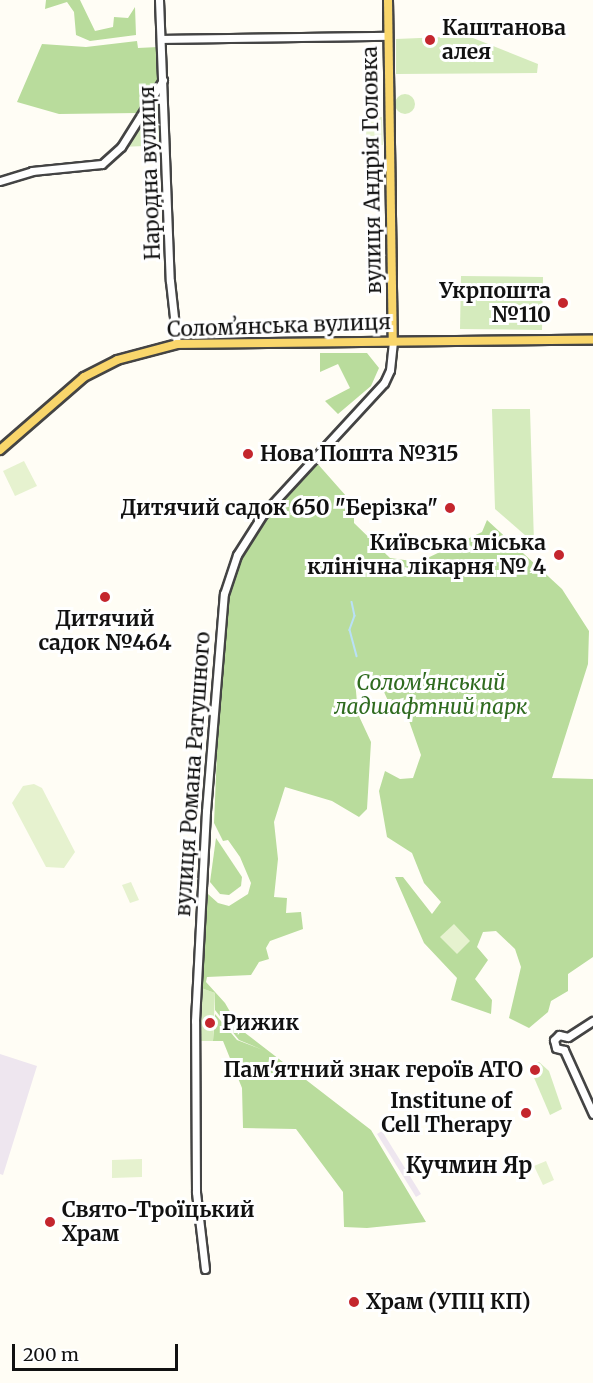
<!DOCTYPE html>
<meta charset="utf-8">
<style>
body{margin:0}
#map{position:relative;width:593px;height:1383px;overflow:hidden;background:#fffdf5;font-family:Merriweather,serif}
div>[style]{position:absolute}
.industrial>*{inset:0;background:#eee6ef}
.green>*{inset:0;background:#d5ebbd}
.round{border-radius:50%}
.forest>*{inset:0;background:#b9dc9c}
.pitch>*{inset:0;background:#e6f2cf}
.stream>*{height:1.5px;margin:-0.75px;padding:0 0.75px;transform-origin:0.75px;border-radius:0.75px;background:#b9e0f7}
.roads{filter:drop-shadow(2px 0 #444) drop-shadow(-2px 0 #444) drop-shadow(0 2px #444) drop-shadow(0 -2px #444)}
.minor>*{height:7px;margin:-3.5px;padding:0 3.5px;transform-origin:3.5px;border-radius:3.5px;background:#fff}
.major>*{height:8px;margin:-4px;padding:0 4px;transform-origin:4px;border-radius:4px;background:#f9d66b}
.dots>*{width:16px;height:16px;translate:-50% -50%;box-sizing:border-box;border:3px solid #fff;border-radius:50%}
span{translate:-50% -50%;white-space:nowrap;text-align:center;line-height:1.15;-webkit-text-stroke:6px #fff;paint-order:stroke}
.poi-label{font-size:21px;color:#111;font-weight:700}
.left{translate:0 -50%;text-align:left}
.right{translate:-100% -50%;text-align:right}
.street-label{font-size:21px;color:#111}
.park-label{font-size:21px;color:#2f6b1f;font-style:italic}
.neighbourhood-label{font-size:22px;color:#111;font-weight:700}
.scale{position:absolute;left:12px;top:1344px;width:166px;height:27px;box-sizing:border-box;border:3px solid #111;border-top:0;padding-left:8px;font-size:18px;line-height:21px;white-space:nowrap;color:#111;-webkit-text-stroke:4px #fff;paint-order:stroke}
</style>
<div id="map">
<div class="industrial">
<i style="clip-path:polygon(0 1054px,37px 1066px,3px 1175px,0 1174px)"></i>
<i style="clip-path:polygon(382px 1131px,421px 1194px,416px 1197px,377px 1134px)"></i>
</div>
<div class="green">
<i style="clip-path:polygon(468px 36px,538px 64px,537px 73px,396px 74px,396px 39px)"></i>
<i style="clip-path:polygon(163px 80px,167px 145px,121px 147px)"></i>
<i class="round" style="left:395px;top:94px;width:20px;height:20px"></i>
<i style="clip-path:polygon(461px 276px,543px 277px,542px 330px,460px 329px)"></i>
<i style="clip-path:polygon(492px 409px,530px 409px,534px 543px,495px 509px)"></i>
<i style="clip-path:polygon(201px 988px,215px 993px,213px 1041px,201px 1041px)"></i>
<i style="clip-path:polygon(539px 1062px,549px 1071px,562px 1109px,550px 1115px,529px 1066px)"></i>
</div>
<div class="forest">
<i style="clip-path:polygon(46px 0,80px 0,95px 31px,113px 27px,114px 17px,128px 18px,135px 7px,136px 35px,90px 41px,76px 35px,74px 12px,67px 2px,45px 9px)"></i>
<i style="clip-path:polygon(137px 41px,138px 48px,158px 47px,160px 79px,138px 113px,59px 114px,17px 102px,42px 44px,86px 47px)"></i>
<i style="clip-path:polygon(320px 353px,367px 353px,379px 368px,371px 386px,338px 414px,325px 401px,350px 388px,338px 364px,320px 372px)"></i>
<i style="clip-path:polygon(316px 462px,354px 505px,354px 523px,390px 558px,419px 562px,482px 532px,487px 520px,562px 589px,589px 631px,588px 664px,552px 778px,593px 779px,593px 957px,568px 974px,568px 991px,551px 1001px,548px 1012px,529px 1028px,509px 1018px,521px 967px,515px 949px,496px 931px,483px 932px,477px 947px,488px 960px,475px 979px,492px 1000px,491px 1014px,451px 1000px,457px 978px,424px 943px,395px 877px,403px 877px,432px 914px,441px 902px,424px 883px,412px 853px,387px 837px,379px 791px,385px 771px,400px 779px,413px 778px,421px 755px,408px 718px,390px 705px,379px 681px,368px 675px,355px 680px,358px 714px,371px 742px,367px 809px,359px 817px,332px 801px,285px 787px,274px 822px,278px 859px,274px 897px,287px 898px,286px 913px,301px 912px,303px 929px,270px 941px,266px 948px,269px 959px,259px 962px,251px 975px,207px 977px,206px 982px,225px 1003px,240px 1029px,371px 1130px,426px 1222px,367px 1228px,344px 1227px,343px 1192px,296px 1129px,243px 1128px,242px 1088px,223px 1041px,213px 1041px,215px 1014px,237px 1040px,263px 1050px,239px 1040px,215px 1010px,215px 993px,201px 988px,208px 894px,218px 903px,229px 906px,248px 894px,251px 883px,240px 857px,228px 840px,223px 841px,214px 823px,220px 682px,230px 586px,238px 563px,263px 523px)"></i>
<i style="clip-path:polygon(216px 838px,242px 877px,241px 886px,229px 895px,220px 894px,210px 882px)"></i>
</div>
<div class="pitch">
<i style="clip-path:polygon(366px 117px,382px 117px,383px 145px,366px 145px)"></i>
<i style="clip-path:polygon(24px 461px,37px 486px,15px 496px,3px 471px)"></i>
<i style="clip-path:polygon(34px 784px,42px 788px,75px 852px,64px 868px,46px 867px,12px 803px,23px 786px)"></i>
<i style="clip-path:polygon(131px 882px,139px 900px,130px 903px,122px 885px)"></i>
<i style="clip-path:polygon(454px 924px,470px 941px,457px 954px,440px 937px)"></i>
<i style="clip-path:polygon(142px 1159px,142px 1177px,112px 1178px,112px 1160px)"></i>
<i style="clip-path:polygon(546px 1161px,554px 1180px,543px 1185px,534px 1166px)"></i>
</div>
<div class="stream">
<i style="left:352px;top:602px;width:14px;rotate:78deg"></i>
<i style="left:355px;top:616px;width:15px;rotate:110deg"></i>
<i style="left:350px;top:630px;width:27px;rotate:75deg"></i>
</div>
<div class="roads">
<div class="minor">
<i style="left:159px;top:0;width:281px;rotate:87.8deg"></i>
<i style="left:170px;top:281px;width:63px;rotate:83.7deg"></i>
<i style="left:161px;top:39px;width:226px;rotate:-0.8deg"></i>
<i style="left:0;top:181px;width:34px;rotate:-17deg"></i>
<i style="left:32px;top:171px;width:70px;rotate:-5.7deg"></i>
<i style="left:102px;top:164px;width:25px;rotate:-42deg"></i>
<i style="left:121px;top:147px;width:79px;rotate:-57.9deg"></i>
<i style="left:568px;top:1037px;width:30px;rotate:-33deg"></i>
<i style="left:564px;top:1050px;width:70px;rotate:65.6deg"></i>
<i style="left:564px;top:1050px;width:8px;rotate:-166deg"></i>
<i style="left:556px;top:1048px;width:8px;rotate:-104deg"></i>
<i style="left:554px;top:1040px;width:7px;rotate:-45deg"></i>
<i style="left:559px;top:1035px;width:9px;rotate:13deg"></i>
<i style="left:205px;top:1269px;width:78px;rotate:-96.7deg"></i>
<i style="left:196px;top:1192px;width:171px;rotate:-90.3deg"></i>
<i style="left:195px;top:1021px;width:210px;rotate:-87deg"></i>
<i style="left:206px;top:811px;width:218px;rotate:-85.3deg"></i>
<i style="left:224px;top:594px;width:41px;rotate:-71.6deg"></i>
<i style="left:237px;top:555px;width:49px;rotate:-57.6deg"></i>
<i style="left:263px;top:514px;width:178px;rotate:-47.3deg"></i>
<i style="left:384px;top:383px;width:14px;rotate:-65deg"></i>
<i style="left:390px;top:370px;width:30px;rotate:-84deg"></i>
</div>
<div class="major">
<i style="left:388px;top:0;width:340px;rotate:89.2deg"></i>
<i style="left:0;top:450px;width:111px;rotate:-41deg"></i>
<i style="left:84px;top:377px;width:37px;rotate:-27deg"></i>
<i style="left:117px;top:360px;width:62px;rotate:-14.9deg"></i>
<i style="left:177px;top:344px;width:416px;rotate:-0.6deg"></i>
</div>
</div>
<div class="dots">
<i style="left:430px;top:40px;background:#c4262e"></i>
<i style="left:563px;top:303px;background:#c4262e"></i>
<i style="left:248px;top:454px;background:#c4262e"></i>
<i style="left:450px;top:508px;background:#c4262e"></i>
<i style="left:559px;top:555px;background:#c4262e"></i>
<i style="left:105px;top:597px;background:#c4262e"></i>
<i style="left:210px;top:1023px;background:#c4262e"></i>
<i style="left:535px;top:1070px;background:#c4262e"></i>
<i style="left:526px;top:1113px;background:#c4262e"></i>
<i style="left:50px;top:1222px;background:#c4262e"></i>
<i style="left:354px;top:1302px;background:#c4262e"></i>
</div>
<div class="poi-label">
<span class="left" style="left:442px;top:40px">Каштанова<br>алея</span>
<span class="right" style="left:551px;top:303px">Укрпошта<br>№110</span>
<span class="left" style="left:260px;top:454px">Нова Пошта №315</span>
<span class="right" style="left:438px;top:508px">Дитячий садок 650 "Берізка"</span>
<span class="right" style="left:546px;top:555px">Київська міська<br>клінічна лікарня № 4</span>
<span style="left:105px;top:631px">Дитячий<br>садок №464</span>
<span class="left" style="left:222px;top:1023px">Рижик</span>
<span class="right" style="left:523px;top:1070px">Пам'ятний знак героїв АТО</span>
<span class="right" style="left:512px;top:1113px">Institune of<br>Cell Therapy</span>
<span class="left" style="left:62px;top:1222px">Свято-Троїцький<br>Храм</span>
<span class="left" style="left:366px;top:1302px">Храм (УПЦ КП)</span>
</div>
<div class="street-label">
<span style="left:372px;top:170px;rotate:-91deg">вулиця Андрія Головка</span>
<span style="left:150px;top:173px;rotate:-92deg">Народна вулиця</span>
<span style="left:279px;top:326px;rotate:-2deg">Соломʼянська вулиця</span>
<span style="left:193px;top:774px;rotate:-86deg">вулиця Романа Ратушного</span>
</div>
<div class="park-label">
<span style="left:431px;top:695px">Солом'янський<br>ладшафтний парк</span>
</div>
<div class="neighbourhood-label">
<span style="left:469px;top:1166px">Кучмин Яр</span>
</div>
<div class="scale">200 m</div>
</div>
